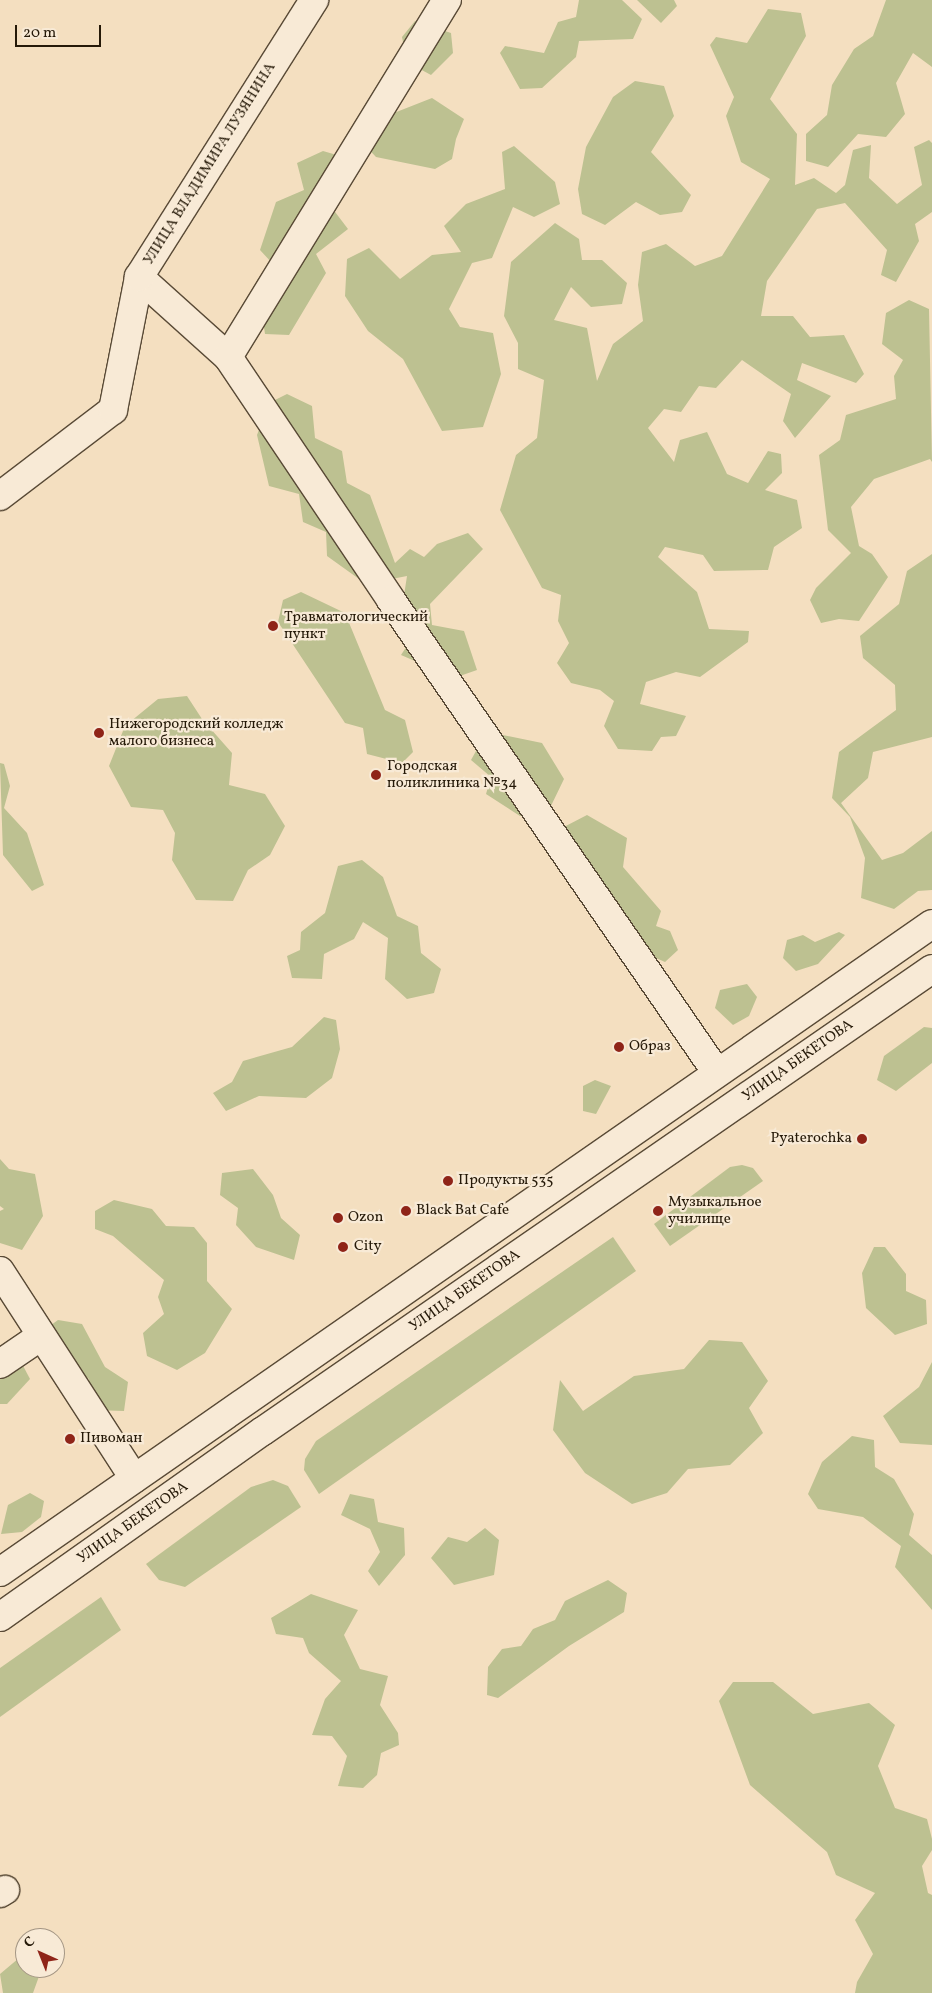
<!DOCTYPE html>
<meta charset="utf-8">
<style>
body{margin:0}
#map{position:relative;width:932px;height:1993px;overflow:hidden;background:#f4dfc0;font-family:Vollkorn,serif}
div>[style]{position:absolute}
.green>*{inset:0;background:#bdc191}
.roads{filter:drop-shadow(1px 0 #594a36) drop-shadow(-1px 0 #594a36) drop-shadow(0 1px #594a36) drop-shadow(0 -1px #594a36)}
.street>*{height:28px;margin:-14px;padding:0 14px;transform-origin:14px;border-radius:14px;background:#f8ead6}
.secondary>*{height:28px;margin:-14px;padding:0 14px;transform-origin:14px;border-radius:14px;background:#f8ead6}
.dots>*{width:14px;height:14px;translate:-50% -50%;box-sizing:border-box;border:2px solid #f8ead6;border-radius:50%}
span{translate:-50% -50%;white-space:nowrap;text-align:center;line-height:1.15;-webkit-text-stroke:4.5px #f8ead6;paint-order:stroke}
.street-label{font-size:15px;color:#251908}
.poi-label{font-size:15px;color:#251908}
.left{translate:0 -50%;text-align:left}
.right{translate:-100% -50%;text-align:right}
.north{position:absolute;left:15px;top:1928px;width:50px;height:50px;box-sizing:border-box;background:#f8ead6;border:1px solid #a49684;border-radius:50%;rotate:316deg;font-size:14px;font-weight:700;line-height:20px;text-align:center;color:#251908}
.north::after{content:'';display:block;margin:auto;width:18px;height:22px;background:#8f2418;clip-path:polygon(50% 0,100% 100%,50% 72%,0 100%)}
.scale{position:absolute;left:15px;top:25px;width:86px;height:22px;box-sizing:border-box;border:2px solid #251908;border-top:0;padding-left:6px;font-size:15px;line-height:18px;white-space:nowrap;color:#251908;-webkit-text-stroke:4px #f8ead6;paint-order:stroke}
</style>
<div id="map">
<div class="green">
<i style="clip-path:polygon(579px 0,622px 0,642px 19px,633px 39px,579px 41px,576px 57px,542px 88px,520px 89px,500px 53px,505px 46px,544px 53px,558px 22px,576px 17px)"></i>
<i style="clip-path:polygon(637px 0,674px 0,677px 6px,661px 23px)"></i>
<i style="clip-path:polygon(886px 0,932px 0,932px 67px,913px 53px,896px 83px,905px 114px,886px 137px,858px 134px,828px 167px,806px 161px,806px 134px,827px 115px,832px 85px,854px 49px,873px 36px)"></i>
<i style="clip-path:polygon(768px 9px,801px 13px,806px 36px,770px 99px,797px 134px,795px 185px,814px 178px,836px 193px,845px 185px,853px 150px,871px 145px,869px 178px,897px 204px,922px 185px,914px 147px,929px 140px,932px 143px,932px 212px,915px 224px,919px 241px,896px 282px,881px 275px,887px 250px,845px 203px,817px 209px,767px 281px,761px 316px,793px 316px,810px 337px,844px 335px,864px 374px,856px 383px,802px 363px,797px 380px,831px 396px,795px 438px,783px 421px,791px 394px,742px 360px,716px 388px,699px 386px,681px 412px,664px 409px,648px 428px,674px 462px,680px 440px,707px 432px,727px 474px,748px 483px,768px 451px,781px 454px,782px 473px,765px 490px,797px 500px,802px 528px,774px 547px,768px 570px,714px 571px,703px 555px,665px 547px,658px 557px,697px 592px,709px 629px,749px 631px,748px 642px,700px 677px,676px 672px,646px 682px,640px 704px,686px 716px,676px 736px,661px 737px,652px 751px,618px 749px,604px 726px,614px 701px,600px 690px,571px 683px,557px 663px,569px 643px,558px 621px,561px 595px,542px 588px,500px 510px,516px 455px,537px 438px,544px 380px,518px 369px,518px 343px,504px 316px,511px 262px,555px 223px,579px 239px,582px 260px,602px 260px,627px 283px,622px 304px,591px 307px,571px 287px,554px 320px,587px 328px,597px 381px,613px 344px,643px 321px,638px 285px,642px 252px,666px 244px,695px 266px,722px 256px,770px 179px,741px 162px,726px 116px,734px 97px,710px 45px,716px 37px,747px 43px)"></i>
<i style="clip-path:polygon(415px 21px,451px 33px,453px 53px,431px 75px,407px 62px,402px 37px)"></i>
<i style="clip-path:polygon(635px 81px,664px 86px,674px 116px,651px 152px,691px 195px,682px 212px,660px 215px,636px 202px,605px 225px,582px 214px,578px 189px,586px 147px,613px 97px)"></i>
<i style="clip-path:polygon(432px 98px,464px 119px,456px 139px,452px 159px,435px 169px,376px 157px,359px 139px,371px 122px)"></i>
<i style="clip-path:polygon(514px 146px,555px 182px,560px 204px,534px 217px,513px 207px,492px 258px,472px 263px,449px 309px,460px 327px,493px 333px,501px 374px,483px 427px,442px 431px,403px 359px,368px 331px,345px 296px,347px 259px,369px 248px,400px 279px,432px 255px,461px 252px,444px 226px,466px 204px,505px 189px,502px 152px)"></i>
<i style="clip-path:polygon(323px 151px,347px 158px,353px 179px,326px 200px,348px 229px,316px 254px,326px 273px,289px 335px,265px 334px,257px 280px,272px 263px,260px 250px,276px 202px,304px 190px,297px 163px)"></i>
<i style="clip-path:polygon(909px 300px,929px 309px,932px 462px,930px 459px,874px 479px,851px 507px,859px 546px,872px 554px,888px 577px,859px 621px,839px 619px,821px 623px,810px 600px,816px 588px,851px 553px,828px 530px,819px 455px,840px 440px,846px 415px,896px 399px,894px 376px,903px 360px,882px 344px,886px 313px)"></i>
<i style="clip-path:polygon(287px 394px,312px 406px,315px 438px,342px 451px,347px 483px,370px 495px,395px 563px,410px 549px,424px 557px,437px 544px,468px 533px,483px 549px,430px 604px,432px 625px,464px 631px,477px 670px,454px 678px,401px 655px,420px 626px,403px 602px,407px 576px,366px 584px,327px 556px,326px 532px,303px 522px,299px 494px,269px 486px,257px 435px,269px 403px)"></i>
<i style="clip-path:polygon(932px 554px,932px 737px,873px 752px,868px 778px,841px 803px,882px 860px,903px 853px,932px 831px,932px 890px,918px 891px,894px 909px,861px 898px,865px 858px,850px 817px,832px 798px,839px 752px,896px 710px,895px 685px,863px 658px,860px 636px,899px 604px,907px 571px)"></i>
<i style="clip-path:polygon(301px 592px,345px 613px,385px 710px,405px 720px,413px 752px,402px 763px,367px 754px,363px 728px,345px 723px,278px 622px,283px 600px)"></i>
<i style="clip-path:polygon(187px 696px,202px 719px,232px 753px,229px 785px,265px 794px,285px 826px,270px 855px,248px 870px,233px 901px,196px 900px,172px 860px,175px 833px,163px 810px,131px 807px,109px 766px,125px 726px,158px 699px)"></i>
<i style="clip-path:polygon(498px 734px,542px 743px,564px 779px,548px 812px,520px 816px,486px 794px,491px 777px,471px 760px,481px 742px)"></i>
<i style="clip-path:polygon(0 763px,4px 764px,10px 786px,4px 808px,27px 833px,44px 885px,32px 891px,3px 855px)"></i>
<i style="clip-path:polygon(587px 815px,627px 838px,623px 867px,661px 911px,656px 926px,670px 931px,678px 950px,665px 962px,640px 951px,560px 829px)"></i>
<i style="clip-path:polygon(362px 860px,383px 877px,397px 916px,418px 926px,421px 953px,441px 969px,434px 993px,407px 999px,385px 979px,388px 938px,363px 922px,354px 939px,324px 954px,322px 979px,292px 978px,287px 956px,300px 950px,301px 932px,325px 913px,338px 866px)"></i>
<i style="clip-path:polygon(839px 932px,845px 935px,818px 964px,796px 971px,783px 958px,787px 940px,803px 935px,815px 942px)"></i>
<i style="clip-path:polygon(747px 984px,757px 997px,749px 1016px,733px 1025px,715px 1008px,720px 990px)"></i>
<i style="clip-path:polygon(324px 1017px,336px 1020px,340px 1049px,332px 1078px,306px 1098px,259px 1096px,226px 1111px,213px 1093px,232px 1082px,243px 1061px,292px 1047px)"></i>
<i style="clip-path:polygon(924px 1027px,932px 1028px,932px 1063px,896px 1091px,877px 1080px,884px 1056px)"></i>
<i style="clip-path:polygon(595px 1080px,611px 1086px,596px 1114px,583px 1111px,583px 1086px)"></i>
<i style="clip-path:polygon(0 1159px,9px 1169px,35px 1174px,43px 1216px,22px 1250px,0 1243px,0 1211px,4px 1209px,0 1206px)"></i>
<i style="clip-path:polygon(742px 1165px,753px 1168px,763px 1181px,670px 1246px,654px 1224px,730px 1167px)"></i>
<i style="clip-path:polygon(253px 1169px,273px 1195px,281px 1218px,300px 1235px,294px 1260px,256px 1247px,236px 1225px,238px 1208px,220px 1195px,222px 1173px)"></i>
<i style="clip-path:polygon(114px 1200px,152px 1209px,166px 1226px,194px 1227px,207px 1243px,207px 1281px,232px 1309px,205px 1353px,177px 1370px,147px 1356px,143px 1333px,164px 1314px,158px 1297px,164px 1280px,113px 1236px,95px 1229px,95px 1211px)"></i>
<i style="clip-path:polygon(613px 1237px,636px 1271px,319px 1494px,304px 1470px,305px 1459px,316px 1441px)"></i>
<i style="clip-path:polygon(874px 1247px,885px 1247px,906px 1274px,906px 1291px,926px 1300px,927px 1324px,895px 1335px,866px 1308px,862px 1273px)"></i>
<i style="clip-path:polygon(58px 1320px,82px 1324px,105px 1367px,128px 1382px,124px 1411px,93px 1410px,86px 1398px,89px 1379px,60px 1359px,47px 1328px)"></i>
<i style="clip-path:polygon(709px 1340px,742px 1342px,768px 1381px,749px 1408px,763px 1433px,730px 1465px,688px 1469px,667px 1493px,632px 1504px,585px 1473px,553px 1430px,560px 1380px,583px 1411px,634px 1376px,684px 1369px)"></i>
<i style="clip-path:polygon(0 1356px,20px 1360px,30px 1379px,7px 1404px,0 1404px)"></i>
<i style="clip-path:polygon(932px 1362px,932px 1445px,900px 1443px,883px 1416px,919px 1387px)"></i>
<i style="clip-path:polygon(852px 1436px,874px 1440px,875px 1467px,894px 1479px,914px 1514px,909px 1535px,932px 1555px,932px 1610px,895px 1567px,901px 1546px,863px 1517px,818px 1509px,808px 1494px,822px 1462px)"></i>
<i style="clip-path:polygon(273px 1480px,288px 1486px,301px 1507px,185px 1587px,159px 1580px,146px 1564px,251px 1487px)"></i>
<i style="clip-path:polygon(30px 1493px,44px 1501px,41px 1517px,22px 1532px,1px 1534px,8px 1505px)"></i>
<i style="clip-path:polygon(350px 1494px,374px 1499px,378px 1522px,404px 1528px,405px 1555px,379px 1586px,368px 1571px,380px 1552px,370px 1529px,341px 1515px)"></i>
<i style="clip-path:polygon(485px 1528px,499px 1540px,494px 1575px,454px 1585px,431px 1558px,448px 1537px,467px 1542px)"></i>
<i style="clip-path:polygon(608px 1580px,627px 1593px,624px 1612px,569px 1646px,498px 1698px,487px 1695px,488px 1667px,502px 1649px,521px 1646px,533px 1629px,555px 1620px,565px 1601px)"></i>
<i style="clip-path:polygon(311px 1594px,358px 1610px,344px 1635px,360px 1669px,388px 1676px,380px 1705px,398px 1733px,399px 1745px,381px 1753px,377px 1775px,363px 1788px,338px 1786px,347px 1756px,332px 1736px,312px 1735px,325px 1699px,341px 1681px,309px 1653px,303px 1638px,276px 1634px,271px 1618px)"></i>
<i style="clip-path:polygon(101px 1597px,121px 1630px,0 1717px,0 1668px)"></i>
<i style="clip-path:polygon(733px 1682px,773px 1682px,813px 1714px,869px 1703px,895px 1725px,878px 1766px,895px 1808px,927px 1819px,932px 1839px,932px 1850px,922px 1866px,928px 1893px,932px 1895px,932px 1993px,855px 1993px,857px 1982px,873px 1954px,855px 1920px,875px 1893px,836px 1875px,827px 1852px,750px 1785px,719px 1701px)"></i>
<i style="clip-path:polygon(25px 1953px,25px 1968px,42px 1968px,33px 1993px,3px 1993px,0 1974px)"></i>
</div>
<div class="roads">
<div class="street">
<i style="left:139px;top:277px;width:120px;rotate:42deg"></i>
<i style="left:228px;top:357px;width:293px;rotate:56.1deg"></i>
<i style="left:391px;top:600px;width:574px;rotate:55.42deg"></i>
<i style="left:228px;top:357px;width:419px;rotate:-58.5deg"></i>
<i style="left:0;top:496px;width:142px;rotate:-37.3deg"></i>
<i style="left:113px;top:410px;width:136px;rotate:-78.9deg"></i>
<i style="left:139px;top:277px;width:328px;rotate:-57.7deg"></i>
<i style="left:0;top:1271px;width:247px;rotate:57.1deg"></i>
<i style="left:0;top:1364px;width:50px;rotate:-34.3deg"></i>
<i style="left:0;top:1893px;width:6px;rotate:-31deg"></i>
</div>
<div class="secondary">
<i style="left:0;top:1572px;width:1135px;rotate:-34.81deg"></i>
<i style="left:0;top:1617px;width:322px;rotate:-35.3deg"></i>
<i style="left:263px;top:1431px;width:813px;rotate:-34.63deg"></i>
</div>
</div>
<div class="dots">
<i style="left:273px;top:626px;background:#8f2418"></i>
<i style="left:99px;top:733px;background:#8f2418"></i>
<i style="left:376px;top:775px;background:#8f2418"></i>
<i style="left:619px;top:1047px;background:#8f2418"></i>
<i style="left:862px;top:1139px;background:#8f2418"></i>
<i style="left:448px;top:1181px;background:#8f2418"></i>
<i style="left:406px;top:1211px;background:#8f2418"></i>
<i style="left:658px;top:1211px;background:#8f2418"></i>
<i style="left:338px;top:1218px;background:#8f2418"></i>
<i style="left:343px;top:1247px;background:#8f2418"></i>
<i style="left:70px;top:1439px;background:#8f2418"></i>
</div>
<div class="street-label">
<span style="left:210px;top:164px;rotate:-58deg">УЛИЦА ВЛАДИМИРА ЛУЗЯНИНА</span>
<span style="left:798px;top:1061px;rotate:-35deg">УЛИЦА БЕКЕТОВА</span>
<span style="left:465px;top:1291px;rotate:-35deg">УЛИЦА БЕКЕТОВА</span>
<span style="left:133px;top:1523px;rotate:-35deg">УЛИЦА БЕКЕТОВА</span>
</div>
<div class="poi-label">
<span class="left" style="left:284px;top:626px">Травматологический<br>пункт</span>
<span class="left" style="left:109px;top:733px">Нижегородский колледж<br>малого бизнеса</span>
<span class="left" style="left:387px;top:775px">Городская<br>поликлиника №34</span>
<span class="left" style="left:629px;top:1047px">Образ</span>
<span class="right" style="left:852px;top:1139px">Pyaterochka</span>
<span class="left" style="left:458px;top:1181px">Продукты 535</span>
<span class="left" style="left:668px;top:1211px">Музыкальное<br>училище</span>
<span class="left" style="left:416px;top:1211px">Black Bat Cafe</span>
<span class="left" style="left:348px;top:1218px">Ozon</span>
<span class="left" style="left:354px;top:1247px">City</span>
<span class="left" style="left:80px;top:1439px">Пивоман</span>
</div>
<div class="north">С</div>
<div class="scale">20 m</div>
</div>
